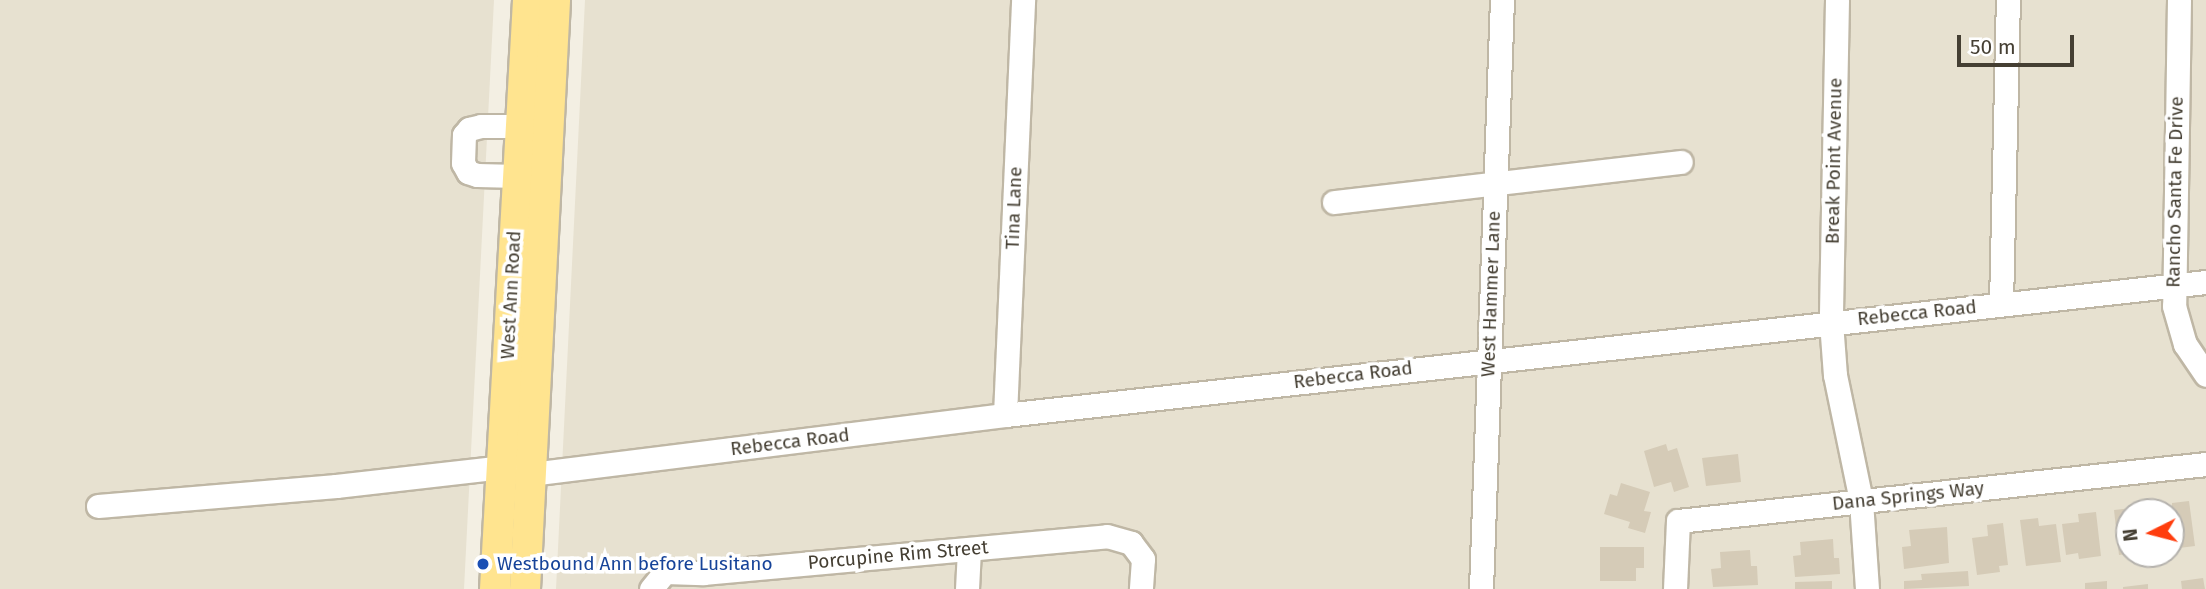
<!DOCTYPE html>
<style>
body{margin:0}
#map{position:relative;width:2206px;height:589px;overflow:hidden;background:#f3efe3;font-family:"Fira Sans",sans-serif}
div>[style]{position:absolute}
.residential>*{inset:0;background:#e7e1d0}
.building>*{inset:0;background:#d5cbb7}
.roads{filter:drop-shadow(2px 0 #bfb7a5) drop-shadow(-2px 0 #bfb7a5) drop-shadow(0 2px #bfb7a5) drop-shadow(0 -2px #bfb7a5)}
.minor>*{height:23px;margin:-11.5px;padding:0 11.5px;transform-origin:11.5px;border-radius:11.5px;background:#fff}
.major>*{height:30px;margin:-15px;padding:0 15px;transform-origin:15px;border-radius:15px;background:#ffe48f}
.dots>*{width:19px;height:19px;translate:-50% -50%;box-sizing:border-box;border:4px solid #fff;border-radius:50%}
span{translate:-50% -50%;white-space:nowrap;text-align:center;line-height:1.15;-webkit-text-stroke:7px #fff;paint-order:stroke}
.street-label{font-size:19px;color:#453f33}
.transit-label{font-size:19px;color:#164399}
.left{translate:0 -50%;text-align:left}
.north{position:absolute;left:2115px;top:498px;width:70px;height:70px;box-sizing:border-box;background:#fff;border:2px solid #b5b2ad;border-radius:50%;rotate:264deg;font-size:19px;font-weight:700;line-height:28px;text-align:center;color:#453f33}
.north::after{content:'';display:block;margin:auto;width:24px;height:32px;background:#ff3d0d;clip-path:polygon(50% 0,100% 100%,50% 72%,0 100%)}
.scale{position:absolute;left:1957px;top:35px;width:117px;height:32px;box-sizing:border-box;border:4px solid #453f33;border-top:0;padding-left:9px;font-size:21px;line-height:24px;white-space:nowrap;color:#453f33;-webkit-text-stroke:5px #fff;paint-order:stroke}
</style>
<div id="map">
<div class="residential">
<i style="clip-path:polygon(0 0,494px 0,464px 589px,0 589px)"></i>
<i style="clip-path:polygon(evenodd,585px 0,2206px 0,2206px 589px,556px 589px,585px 0,2129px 512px,2171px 512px,2171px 554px,2129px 554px,2129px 512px)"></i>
</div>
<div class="building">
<i style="clip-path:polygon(1666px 444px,1668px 451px,1677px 448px,1689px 487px,1674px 492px,1671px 482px,1654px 487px,1644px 451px)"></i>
<i style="clip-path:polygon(1738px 454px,1741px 482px,1706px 486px,1702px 458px)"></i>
<i style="clip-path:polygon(1621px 483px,1650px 492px,1644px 511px,1651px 512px,1645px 533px,1628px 528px,1630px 522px,1604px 514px,1610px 494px,1617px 496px)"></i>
<i style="clip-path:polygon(2189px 501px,2195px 546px,2171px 549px,2172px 503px)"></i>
<i style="clip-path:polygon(2132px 508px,2129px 554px,2119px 555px,2114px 510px)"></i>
<i style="clip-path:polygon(2096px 512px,2101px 556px,2079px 559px,2078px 553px,2066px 555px,2062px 524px,2079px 522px,2078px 514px)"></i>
<i style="clip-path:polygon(2038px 518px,2039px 526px,2056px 524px,2061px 562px,2026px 566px,2020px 520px)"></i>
<i style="clip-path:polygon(2003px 523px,2008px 565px,1999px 566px,2000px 572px,1977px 575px,1972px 538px,1988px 536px,1987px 525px)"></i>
<i style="clip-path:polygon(1947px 527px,1949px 563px,1904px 569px,1902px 547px,1911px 546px,1909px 530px)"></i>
<i style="clip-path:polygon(1833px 539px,1834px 558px,1839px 558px,1840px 574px,1795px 577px,1793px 556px,1801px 555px,1800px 542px)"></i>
<i style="clip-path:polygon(1600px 547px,1644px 547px,1644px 568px,1636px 568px,1636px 581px,1600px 581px)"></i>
<i style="clip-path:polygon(1750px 550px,1751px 566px,1757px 566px,1758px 585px,1713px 587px,1711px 569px,1721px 568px,1720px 552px)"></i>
<i style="clip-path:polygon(1968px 571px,1969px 586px,1904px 589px,1904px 581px,1922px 580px,1921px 574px)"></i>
<i style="clip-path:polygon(2203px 578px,2205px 589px,2182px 589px,2181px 581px)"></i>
<i style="clip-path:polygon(1832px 581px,1832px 589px,1795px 589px,1795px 582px)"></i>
<i style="clip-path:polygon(2107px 581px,2107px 589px,2085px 589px,2085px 583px)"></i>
<i style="clip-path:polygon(2148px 584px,2148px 589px,2123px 589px,2123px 587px)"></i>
</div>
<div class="roads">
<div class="minor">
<i style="left:1837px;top:0;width:322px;rotate:91.1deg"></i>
<i style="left:1831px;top:322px;width:53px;rotate:85.7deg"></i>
<i style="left:1835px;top:375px;width:129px;rotate:78.3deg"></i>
<i style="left:1861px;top:501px;width:88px;rotate:86.1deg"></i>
<i style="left:2179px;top:0;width:306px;rotate:90.9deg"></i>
<i style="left:2174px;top:306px;width:40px;rotate:74deg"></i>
<i style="left:2185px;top:344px;width:37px;rotate:56deg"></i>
<i style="left:518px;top:176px;width:41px;rotate:-178.6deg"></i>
<i style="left:477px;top:175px;width:9px;rotate:-162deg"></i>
<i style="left:468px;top:172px;width:10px;rotate:-119deg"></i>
<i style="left:463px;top:163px;width:28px;rotate:-88deg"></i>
<i style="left:464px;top:135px;width:8px;rotate:-50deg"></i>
<i style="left:469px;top:129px;width:12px;rotate:-14deg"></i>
<i style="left:481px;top:126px;width:40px"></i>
<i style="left:1334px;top:202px;width:349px;rotate:-6.6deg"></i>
<i style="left:2001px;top:304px;width:304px;rotate:-88.7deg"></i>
<i style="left:1005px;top:415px;width:415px;rotate:-87.5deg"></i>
<i style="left:98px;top:506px;width:239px;rotate:-4.8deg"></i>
<i style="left:336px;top:486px;width:167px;rotate:-6.5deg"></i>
<i style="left:502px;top:467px;width:30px;rotate:14deg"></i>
<i style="left:531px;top:474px;width:478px;rotate:-7.1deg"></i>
<i style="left:1005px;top:415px;width:1208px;rotate:-6.32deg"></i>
<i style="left:651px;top:589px;width:22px;rotate:-51deg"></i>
<i style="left:665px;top:572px;width:38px;rotate:2deg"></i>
<i style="left:703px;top:573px;width:406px;rotate:-5.2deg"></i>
<i style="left:1107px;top:536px;width:25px;rotate:16deg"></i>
<i style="left:1131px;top:543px;width:20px;rotate:53deg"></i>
<i style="left:1143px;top:559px;width:30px;rotate:94deg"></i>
<i style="left:967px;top:589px;width:40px;rotate:-87.1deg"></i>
<i style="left:1481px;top:589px;width:589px;rotate:-87.96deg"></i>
<i style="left:1675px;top:589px;width:68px;rotate:-87.5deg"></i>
<i style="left:1678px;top:521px;width:531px;rotate:-6.16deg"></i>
</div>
<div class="major">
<i style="left:495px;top:589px;width:590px;rotate:-86.79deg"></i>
<i style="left:525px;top:589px;width:590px;rotate:-87.08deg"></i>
</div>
</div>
<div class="dots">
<i style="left:483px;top:564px;background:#1a4fb4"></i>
</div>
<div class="street-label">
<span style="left:1834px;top:161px;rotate:-89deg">Break Point Avenue</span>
<span style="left:2175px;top:192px;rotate:-89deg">Rancho Santa Fe Drive</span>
<span style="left:1014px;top:208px;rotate:-88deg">Tina Lane</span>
<span style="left:1491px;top:294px;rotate:-88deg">West Hammer Lane</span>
<span style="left:511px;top:295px;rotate:-87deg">West Ann Road</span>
<span style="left:1917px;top:313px;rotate:-6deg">Rebecca Road</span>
<span style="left:1353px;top:375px;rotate:-7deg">Rebecca Road</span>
<span style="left:790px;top:442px;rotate:-7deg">Rebecca Road</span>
<span style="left:1908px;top:496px;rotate:-6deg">Dana Springs Way</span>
<span style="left:898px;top:555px;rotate:-5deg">Porcupine Rim Street</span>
</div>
<div class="transit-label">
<span class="left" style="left:497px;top:564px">Westbound Ann before Lusitano</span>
</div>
<div class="north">N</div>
<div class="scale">50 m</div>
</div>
